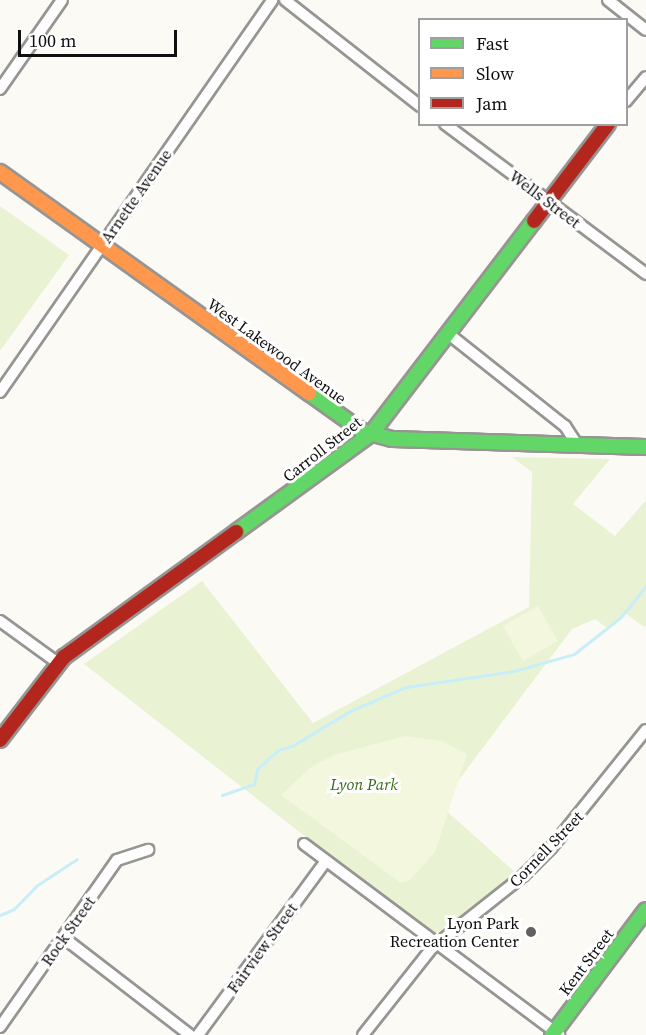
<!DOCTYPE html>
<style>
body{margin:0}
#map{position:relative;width:646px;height:1035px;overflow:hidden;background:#fcfaf5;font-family:"Source Serif 4",serif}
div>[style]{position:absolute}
.green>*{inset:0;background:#e9f3d3}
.pitch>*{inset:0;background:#f2f7dd}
.stream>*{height:3px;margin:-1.5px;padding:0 1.5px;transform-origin:1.5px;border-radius:1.5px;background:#c8eef9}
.roads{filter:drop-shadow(2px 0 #969593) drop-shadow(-2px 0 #969593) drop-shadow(0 2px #969593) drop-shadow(0 -2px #969593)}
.street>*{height:10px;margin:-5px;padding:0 5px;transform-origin:5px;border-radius:5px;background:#fffefe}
.fast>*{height:14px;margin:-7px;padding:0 7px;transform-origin:7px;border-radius:7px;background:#63d668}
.slow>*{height:14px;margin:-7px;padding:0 7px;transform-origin:7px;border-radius:7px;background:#ff974d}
.jam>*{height:14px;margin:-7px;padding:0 7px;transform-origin:7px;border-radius:7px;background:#b3261e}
.dots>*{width:16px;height:16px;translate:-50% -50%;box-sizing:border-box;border:3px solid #fff;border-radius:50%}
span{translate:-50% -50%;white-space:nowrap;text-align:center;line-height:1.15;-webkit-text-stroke:6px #fff;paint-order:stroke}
.street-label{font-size:16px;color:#0f0f0f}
.park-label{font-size:16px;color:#366d1a;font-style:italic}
.poi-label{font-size:16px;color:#0f0f0f}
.right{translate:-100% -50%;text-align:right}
.legend{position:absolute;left:418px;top:18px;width:210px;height:108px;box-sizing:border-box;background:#fff;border:2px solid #9f9f9f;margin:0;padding:8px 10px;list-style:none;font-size:18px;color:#0f0f0f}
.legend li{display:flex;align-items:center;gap:12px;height:30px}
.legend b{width:30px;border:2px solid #9f9f9f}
.scale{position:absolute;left:18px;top:30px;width:159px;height:27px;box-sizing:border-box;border:3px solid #0f0f0f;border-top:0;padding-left:8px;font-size:18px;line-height:21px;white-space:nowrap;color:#0f0f0f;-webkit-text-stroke:4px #fff;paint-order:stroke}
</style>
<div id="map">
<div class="green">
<i style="clip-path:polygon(0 206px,69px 255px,0 351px)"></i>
<i style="clip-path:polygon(512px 457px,610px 459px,573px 504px,615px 536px,646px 500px,646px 625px,644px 627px,626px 614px,607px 628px,595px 619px,572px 629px,440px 805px,516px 873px,433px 936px,84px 664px,202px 581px,313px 723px,529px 607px,532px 472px)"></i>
</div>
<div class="pitch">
<i style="clip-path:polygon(538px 606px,558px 641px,523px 661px,503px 626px)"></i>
<i style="clip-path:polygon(405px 736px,442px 741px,467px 754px,435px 852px,410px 880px,401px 883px,281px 795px,311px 767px,334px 755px)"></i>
</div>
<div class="stream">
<i style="left:222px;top:795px;width:34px;rotate:-19deg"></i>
<i style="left:254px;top:784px;width:15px;rotate:-79deg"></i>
<i style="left:257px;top:769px;width:28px;rotate:-42deg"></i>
<i style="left:278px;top:750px;width:15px;rotate:-16deg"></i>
<i style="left:292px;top:746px;width:68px;rotate:-31.1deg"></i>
<i style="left:350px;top:711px;width:61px;rotate:-23.2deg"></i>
<i style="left:406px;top:687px;width:109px;rotate:-8.4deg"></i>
<i style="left:514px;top:671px;width:62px;rotate:-15.8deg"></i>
<i style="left:574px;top:654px;width:60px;rotate:-38.2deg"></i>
<i style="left:621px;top:617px;width:40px;rotate:-51deg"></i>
<i style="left:0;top:915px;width:15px;rotate:-23deg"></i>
<i style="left:14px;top:909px;width:32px;rotate:-46deg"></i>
<i style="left:36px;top:886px;width:49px;rotate:-33.4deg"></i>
</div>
<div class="roads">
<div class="street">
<i style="left:285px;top:0;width:172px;rotate:38.1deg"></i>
<i style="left:608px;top:0;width:48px;rotate:38.3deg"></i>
<i style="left:0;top:89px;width:108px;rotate:-55.1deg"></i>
<i style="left:626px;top:101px;width:31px;rotate:-50deg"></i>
<i style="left:445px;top:124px;width:251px;rotate:36.7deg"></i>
<i style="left:450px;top:335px;width:147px;rotate:38.4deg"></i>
<i style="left:565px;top:426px;width:20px;rotate:57deg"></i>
<i style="left:0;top:392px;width:477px;rotate:-55.2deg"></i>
<i style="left:0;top:621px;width:72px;rotate:35.9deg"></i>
<i style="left:304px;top:844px;width:319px;rotate:36.8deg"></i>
<i style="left:64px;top:938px;width:159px;rotate:37.6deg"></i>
<i style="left:0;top:1027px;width:204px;rotate:-55deg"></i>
<i style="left:117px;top:860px;width:33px;rotate:-18deg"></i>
<i style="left:198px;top:1035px;width:216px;rotate:-53.7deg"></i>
<i style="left:363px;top:1035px;width:111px;rotate:-51.6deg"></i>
<i style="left:432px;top:948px;width:117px;rotate:-38.4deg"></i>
<i style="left:524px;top:875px;width:38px;rotate:-45deg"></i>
<i style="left:551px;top:848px;width:151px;rotate:-51.2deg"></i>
</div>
<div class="fast">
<i style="left:309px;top:393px;width:65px;rotate:35.6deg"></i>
<i style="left:362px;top:431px;width:31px;rotate:15deg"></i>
<i style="left:392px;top:439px;width:254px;rotate:1.8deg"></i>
<i style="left:236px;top:532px;width:167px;rotate:-36deg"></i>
<i style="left:371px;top:434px;width:268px;rotate:-52.6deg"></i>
<i style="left:552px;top:1035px;width:156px;rotate:-53.1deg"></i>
</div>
<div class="slow">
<i style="left:0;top:172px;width:380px;rotate:35.6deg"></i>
</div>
<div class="jam">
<i style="left:534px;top:221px;width:122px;rotate:-52.7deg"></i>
<i style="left:0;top:740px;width:105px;rotate:-52.4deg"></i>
<i style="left:64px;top:657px;width:213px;rotate:-36deg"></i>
</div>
</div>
<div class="dots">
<i style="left:531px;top:932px;background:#626160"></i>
</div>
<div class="street-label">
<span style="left:136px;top:196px;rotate:-55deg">Arnette Avenue</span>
<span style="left:545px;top:199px;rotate:37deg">Wells Street</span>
<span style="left:277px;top:351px;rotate:36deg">West Lakewood Avenue</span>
<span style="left:322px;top:449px;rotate:-38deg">Carroll Street</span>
<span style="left:546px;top:849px;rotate:-46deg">Cornell Street</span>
<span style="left:68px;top:931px;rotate:-55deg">Rock Street</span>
<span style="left:262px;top:948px;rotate:-54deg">Fairview Street</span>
<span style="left:586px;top:962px;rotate:-53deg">Kent Street</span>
</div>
<div class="park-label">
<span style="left:364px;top:784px">Lyon Park</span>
</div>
<div class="poi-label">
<span class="right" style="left:519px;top:932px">Lyon Park<br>Recreation Center</span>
</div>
<ul class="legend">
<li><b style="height:8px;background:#63d668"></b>Fast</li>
<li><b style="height:8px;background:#ff974d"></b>Slow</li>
<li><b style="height:8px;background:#b3261e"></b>Jam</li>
</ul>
<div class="scale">100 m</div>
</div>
